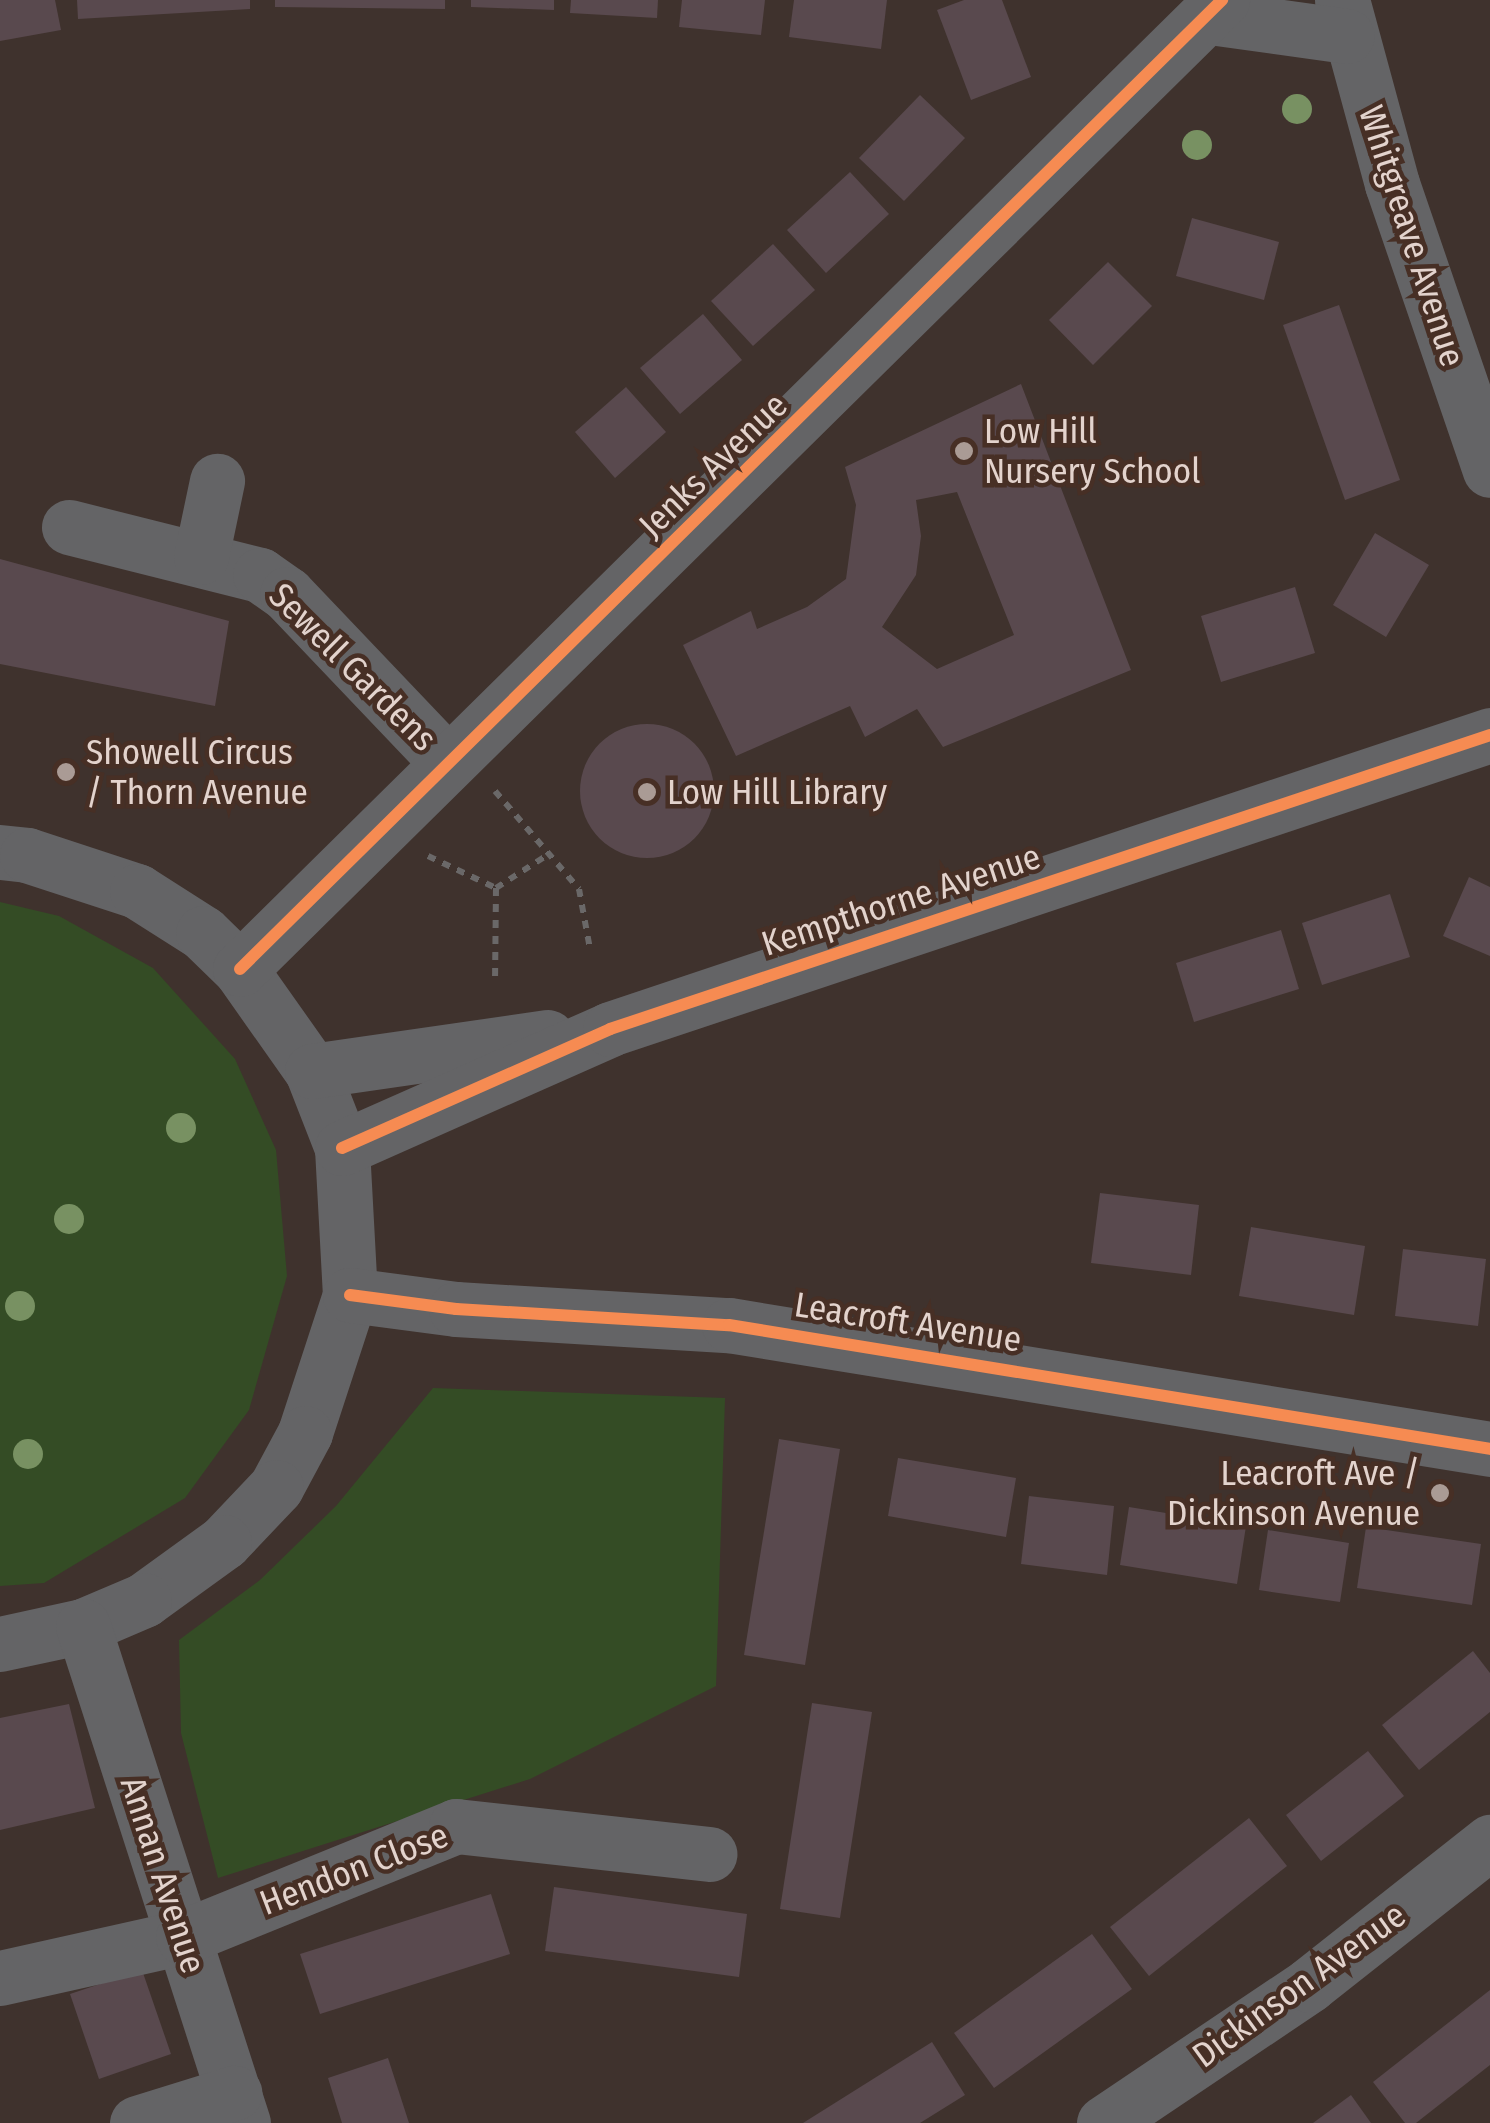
<!DOCTYPE html>
<style>
body{margin:0}
#map{position:relative;width:1490px;height:2123px;overflow:hidden;background:#3f322d;font-family:"Fira Sans Condensed",sans-serif}
div>[style]{position:absolute}
.green>*{inset:0;background:#344c25}
.building>*{inset:0;background:#59494e}
.round{border-radius:50%}
.path>*{height:6px;margin-top:-3px;transform-origin:0;background:repeating-linear-gradient(90deg,#6a6868 0 8px,transparent 0 16px)}
.minor>*{height:55px;margin:-27.5px;padding:0 27.5px;transform-origin:27.5px;border-radius:27.5px;background:#646466}
.cycleway>*{height:12px;margin:-6px;padding:0 6px;transform-origin:6px;border-radius:6px;background:#f68b52}
.trees>*{width:30px;height:30px;margin:-15px;border-radius:50%;background:#789162}
.dots>*{width:28px;height:28px;translate:-50% -50%;box-sizing:border-box;border:5px solid #472f25;border-radius:50%}
span{translate:-50% -50%;white-space:nowrap;text-align:center;line-height:1.15;-webkit-text-stroke:9px #472f25;paint-order:stroke}
.street-label{font-size:35px;color:#e3d3cd}
.poi-label{font-size:35px;color:#e3d3cd}
.left{translate:0 -50%;text-align:left}
.right{translate:-100% -50%;text-align:right}
</style>
<div id="map">
<div class="green">
<i style="clip-path:polygon(0 902px,59px 916px,153px 968px,235px 1059px,276px 1150px,287px 1276px,249px 1410px,185px 1498px,44px 1583px,0 1586px)"></i>
<i style="clip-path:polygon(433px 1388px,725px 1398px,716px 1686px,530px 1779px,218px 1878px,181px 1733px,179px 1640px,260px 1580px,336px 1506px)"></i>
</div>
<div class="building">
<i style="clip-path:polygon(0 0,55px 0,61px 30px,0 41px)"></i>
<i style="clip-path:polygon(77px 0,250px 0,250px 9px,78px 19px)"></i>
<i style="clip-path:polygon(275px 0,445px 0,445px 9px,275px 7px)"></i>
<i style="clip-path:polygon(471px 0,554px 0,554px 10px,471px 7px)"></i>
<i style="clip-path:polygon(571px 0,658px 0,657px 18px,570px 13px)"></i>
<i style="clip-path:polygon(682px 0,765px 0,761px 35px,679px 27px)"></i>
<i style="clip-path:polygon(794px 0,887px 0,881px 49px,789px 37px)"></i>
<i style="clip-path:polygon(964px 0,1002px 0,1031px 77px,971px 100px,937px 10px)"></i>
<i style="clip-path:polygon(920px 95px,965px 138px,904px 201px,859px 158px)"></i>
<i style="clip-path:polygon(850px 172px,889px 214px,826px 273px,787px 230px)"></i>
<i style="clip-path:polygon(1192px 218px,1279px 242px,1264px 300px,1176px 276px)"></i>
<i style="clip-path:polygon(773px 244px,815px 290px,753px 346px,711px 301px)"></i>
<i style="clip-path:polygon(1108px 262px,1152px 306px,1093px 365px,1049px 320px)"></i>
<i style="clip-path:polygon(1339px 305px,1400px 480px,1345px 500px,1283px 325px)"></i>
<i style="clip-path:polygon(703px 314px,742px 360px,680px 414px,640px 368px)"></i>
<i style="clip-path:polygon(evenodd,1021px 384px,1131px 670px,943px 747px,917px 709px,865px 737px,850px 706px,736px 756px,683px 645px,751px 611px,757px 629px,807px 607px,846px 579px,856px 505px,845px 467px,1021px 384px,957px 492px,1014px 635px,937px 669px,882px 627px,916px 575px,921px 536px,916px 500px,957px 492px)"></i>
<i style="clip-path:polygon(626px 387px,666px 432px,615px 478px,575px 432px)"></i>
<i style="clip-path:polygon(1375px 533px,1429px 565px,1386px 637px,1333px 605px)"></i>
<i style="clip-path:polygon(0 559px,229px 621px,215px 706px,0 664px)"></i>
<i style="clip-path:polygon(1295px 587px,1315px 653px,1221px 682px,1201px 616px)"></i>
<i class="round" style="left:580px;top:724px;width:134px;height:134px"></i>
<i style="clip-path:polygon(1469px 877px,1490px 887px,1490px 956px,1443px 936px)"></i>
<i style="clip-path:polygon(1390px 894px,1410px 957px,1322px 985px,1302px 923px)"></i>
<i style="clip-path:polygon(1281px 930px,1299px 989px,1194px 1022px,1176px 963px)"></i>
<i style="clip-path:polygon(1100px 1193px,1199px 1205px,1191px 1275px,1091px 1263px)"></i>
<i style="clip-path:polygon(1251px 1227px,1365px 1246px,1354px 1315px,1239px 1296px)"></i>
<i style="clip-path:polygon(1403px 1249px,1486px 1259px,1478px 1326px,1395px 1316px)"></i>
<i style="clip-path:polygon(779px 1439px,840px 1449px,805px 1665px,744px 1655px)"></i>
<i style="clip-path:polygon(898px 1458px,1016px 1478px,1006px 1537px,888px 1516px)"></i>
<i style="clip-path:polygon(1029px 1496px,1114px 1506px,1107px 1575px,1021px 1564px)"></i>
<i style="clip-path:polygon(1129px 1507px,1246px 1526px,1237px 1584px,1120px 1565px)"></i>
<i style="clip-path:polygon(1366px 1527px,1481px 1544px,1472px 1605px,1357px 1588px)"></i>
<i style="clip-path:polygon(1268px 1530px,1349px 1543px,1340px 1602px,1259px 1590px)"></i>
<i style="clip-path:polygon(1473px 1651px,1490px 1673px,1490px 1712px,1419px 1770px,1382px 1725px)"></i>
<i style="clip-path:polygon(812px 1703px,872px 1712px,840px 1918px,780px 1909px)"></i>
<i style="clip-path:polygon(69px 1704px,95px 1808px,0 1830px,0 1718px)"></i>
<i style="clip-path:polygon(1368px 1751px,1404px 1796px,1321px 1861px,1286px 1815px)"></i>
<i style="clip-path:polygon(1249px 1818px,1287px 1866px,1149px 1976px,1110px 1927px)"></i>
<i style="clip-path:polygon(554px 1887px,747px 1914px,739px 1977px,545px 1951px)"></i>
<i style="clip-path:polygon(491px 1894px,510px 1954px,320px 2014px,300px 1954px)"></i>
<i style="clip-path:polygon(1092px 1934px,1132px 1989px,994px 2088px,954px 2033px)"></i>
<i style="clip-path:polygon(142px 1970px,171px 2054px,99px 2079px,70px 1994px)"></i>
<i style="clip-path:polygon(1490px 1990px,1490px 2065px,1416px 2123px,1405px 2123px,1373px 2082px)"></i>
<i style="clip-path:polygon(932px 2042px,965px 2095px,920px 2123px,803px 2123px)"></i>
<i style="clip-path:polygon(388px 2058px,409px 2123px,342px 2123px,328px 2078px)"></i>
<i style="clip-path:polygon(1351px 2095px,1371px 2123px,1313px 2123px)"></i>
</div>
<div class="path">
<i style="left:495px;top:791px;width:129px;rotate:49.4deg"></i>
<i style="left:579px;top:889px;width:61px;rotate:79.6deg"></i>
<i style="left:428px;top:856px;width:75px;rotate:25.2deg"></i>
<i style="left:496px;top:888px;width:93px;rotate:90.6deg"></i>
<i style="left:496px;top:888px;width:63px;rotate:-32.7deg"></i>
</div>
<div class="minor">
<i style="left:1342px;top:0;width:191px;rotate:74.8deg"></i>
<i style="left:1392px;top:184px;width:302px;rotate:71.1deg"></i>
<i style="left:1210px;top:17px;width:138px;rotate:7.9deg"></i>
<i style="left:69px;top:527px;width:197px;rotate:14.1deg"></i>
<i style="left:260px;top:575px;width:33px;rotate:35deg"></i>
<i style="left:287px;top:594px;width:231px;rotate:46.4deg"></i>
<i style="left:201px;top:557px;width:78px;rotate:-78.1deg"></i>
<i style="left:0;top:852px;width:27px;rotate:6deg"></i>
<i style="left:27px;top:855px;width:116px;rotate:18.1deg"></i>
<i style="left:137px;top:891px;width:78px;rotate:32.5deg"></i>
<i style="left:203px;top:933px;width:52px;rotate:44.2deg"></i>
<i style="left:240px;top:969px;width:125px;rotate:54.8deg"></i>
<i style="left:312px;top:1071px;width:83px;rotate:68.7deg"></i>
<i style="left:342px;top:1148px;width:147px;rotate:86.9deg"></i>
<i style="left:350px;top:1295px;width:145px;rotate:108.1deg"></i>
<i style="left:305px;top:1433px;width:61px;rotate:118.2deg"></i>
<i style="left:276px;top:1487px;width:76px;rotate:133.4deg"></i>
<i style="left:224px;top:1542px;width:99px;rotate:144.1deg"></i>
<i style="left:144px;top:1600px;width:66px;rotate:156.9deg"></i>
<i style="left:83px;top:1626px;width:85px;rotate:167.8deg"></i>
<i style="left:240px;top:969px;width:1380px;rotate:-44.62deg"></i>
<i style="left:312px;top:1071px;width:238px;rotate:-8.2deg"></i>
<i style="left:342px;top:1148px;width:293px;rotate:-23.9deg"></i>
<i style="left:610px;top:1029px;width:928px;rotate:-18.47deg"></i>
<i style="left:350px;top:1295px;width:107px;rotate:7.5deg"></i>
<i style="left:456px;top:1309px;width:273px;rotate:3.4deg"></i>
<i style="left:729px;top:1325px;width:771px;rotate:9.25deg"></i>
<i style="left:83px;top:1626px;width:522px;rotate:72.15deg"></i>
<i style="left:0;top:1978px;width:188px;rotate:-12.6deg"></i>
<i style="left:183px;top:1937px;width:295px;rotate:-22.1deg"></i>
<i style="left:456px;top:1826px;width:255px;rotate:6.3deg"></i>
<i style="left:137px;top:2123px;width:102px;rotate:-17.2deg"></i>
<i style="left:1104px;top:2123px;width:247px;rotate:-33.9deg"></i>
<i style="left:1309px;top:1985px;width:231px;rotate:-38.3deg"></i>
</div>
<div class="cycleway">
<i style="left:240px;top:969px;width:1380px;rotate:-44.62deg"></i>
<i style="left:342px;top:1148px;width:293px;rotate:-23.9deg"></i>
<i style="left:610px;top:1029px;width:928px;rotate:-18.47deg"></i>
<i style="left:350px;top:1295px;width:107px;rotate:7.5deg"></i>
<i style="left:456px;top:1309px;width:273px;rotate:3.4deg"></i>
<i style="left:729px;top:1325px;width:771px;rotate:9.25deg"></i>
</div>
<div class="trees">
<i style="left:1297px;top:109px"></i>
<i style="left:1197px;top:145px"></i>
<i style="left:181px;top:1128px"></i>
<i style="left:69px;top:1219px"></i>
<i style="left:20px;top:1306px"></i>
<i style="left:28px;top:1454px"></i>
</div>
<div class="dots">
<i style="left:964px;top:451px;background:#aa9b95"></i>
<i style="left:66px;top:772px;background:#aa9b95"></i>
<i style="left:647px;top:792px;background:#aa9b95"></i>
<i style="left:1440px;top:1493px;background:#aa9b95"></i>
</div>
<div class="street-label">
<span style="left:1412px;top:236px;rotate:72deg">Whitgreave Avenue</span>
<span style="left:713px;top:465px;rotate:-44deg">Jenks Avenue</span>
<span style="left:353px;top:667px;rotate:45deg">Sewell Gardens</span>
<span style="left:901px;top:900px;rotate:-18deg">Kempthorne Avenue</span>
<span style="left:908px;top:1322px;rotate:9deg">Leacroft Avenue</span>
<span style="left:354px;top:1869px;rotate:-21deg">Hendon Close</span>
<span style="left:163px;top:1875px;rotate:72deg">Annan Avenue</span>
<span style="left:1299px;top:1985px;rotate:-36deg">Dickinson Avenue</span>
</div>
<div class="poi-label">
<span class="left" style="left:984px;top:451px">Low Hill<br>Nursery School</span>
<span class="left" style="left:86px;top:772px">Showell Circus<br>/ Thorn Avenue</span>
<span class="left" style="left:667px;top:792px">Low Hill Library</span>
<span class="right" style="left:1420px;top:1493px">Leacroft Ave /<br>Dickinson Avenue</span>
</div>
</div>
